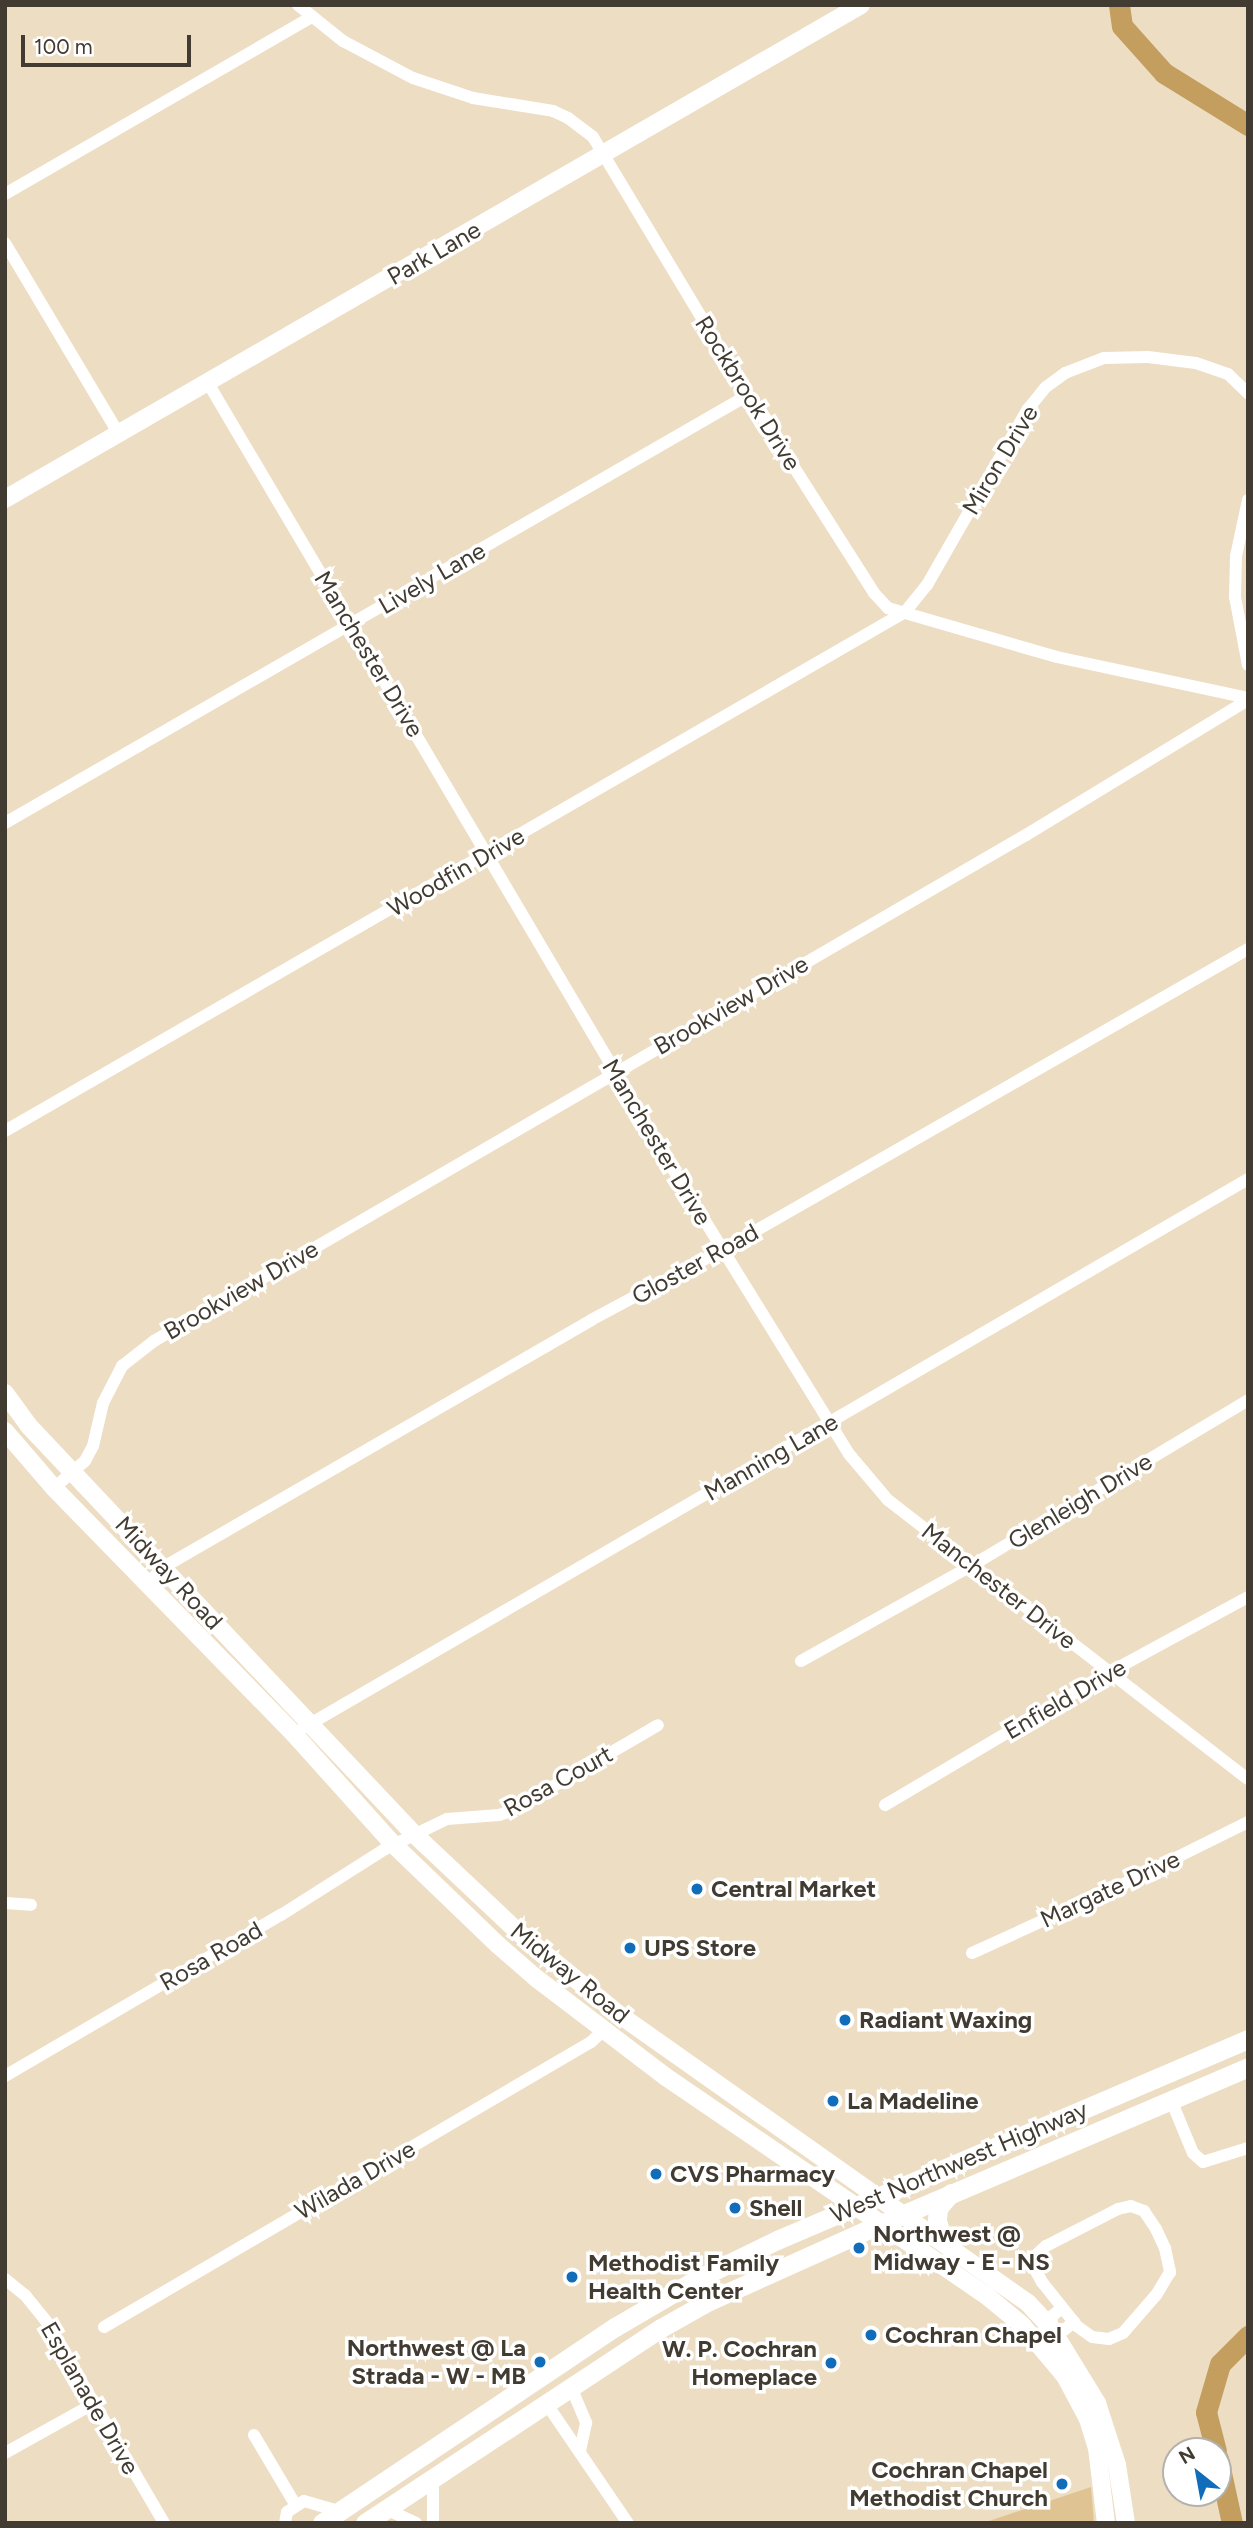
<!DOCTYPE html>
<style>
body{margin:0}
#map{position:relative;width:1253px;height:2528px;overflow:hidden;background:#edddc2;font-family:Figtree,sans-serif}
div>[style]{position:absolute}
.green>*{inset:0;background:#e0c392}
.river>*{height:21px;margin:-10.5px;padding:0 10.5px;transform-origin:10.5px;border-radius:10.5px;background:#c39e5e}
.street>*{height:12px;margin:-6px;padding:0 6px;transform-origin:6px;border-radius:6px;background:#fff}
.secondary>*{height:18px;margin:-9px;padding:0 9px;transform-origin:9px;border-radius:9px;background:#fff}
.primary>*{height:19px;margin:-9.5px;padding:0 9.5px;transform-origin:9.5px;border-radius:9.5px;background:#fff}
.dots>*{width:19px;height:19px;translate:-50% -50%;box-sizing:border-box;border:4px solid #fff;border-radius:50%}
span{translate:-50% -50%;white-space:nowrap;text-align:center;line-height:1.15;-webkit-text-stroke:7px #fff;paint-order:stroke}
.street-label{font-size:24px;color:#423b31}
.poi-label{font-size:24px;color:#423b31;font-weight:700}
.left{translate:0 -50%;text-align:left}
.right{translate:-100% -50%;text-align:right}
.frame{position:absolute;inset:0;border:7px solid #423b31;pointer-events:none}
.north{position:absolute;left:1162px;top:2437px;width:70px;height:70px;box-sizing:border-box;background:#fff;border:2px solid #b3b1ad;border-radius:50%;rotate:329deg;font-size:19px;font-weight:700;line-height:28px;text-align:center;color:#423b31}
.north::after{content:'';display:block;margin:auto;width:24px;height:32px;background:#116dba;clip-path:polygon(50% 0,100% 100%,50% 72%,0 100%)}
.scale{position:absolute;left:21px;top:35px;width:170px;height:32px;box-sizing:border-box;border:4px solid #423b31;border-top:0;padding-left:9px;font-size:21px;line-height:24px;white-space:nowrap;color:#423b31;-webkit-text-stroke:5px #fff;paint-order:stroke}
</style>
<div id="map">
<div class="green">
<i style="clip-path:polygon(1091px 2487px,1094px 2523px,986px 2523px,986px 2522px)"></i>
</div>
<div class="river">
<i style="left:1119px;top:5px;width:21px;rotate:82deg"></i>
<i style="left:1122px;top:26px;width:63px;rotate:48.2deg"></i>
<i style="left:1164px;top:73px;width:99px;rotate:31.8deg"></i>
<i style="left:1216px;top:2451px;width:40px;rotate:-104.4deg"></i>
<i style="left:1206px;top:2412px;width:50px;rotate:-73.7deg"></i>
<i style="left:1220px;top:2364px;width:40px;rotate:-45deg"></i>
<i style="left:1218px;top:2459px;width:66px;rotate:77.7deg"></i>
</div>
<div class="street">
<i style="left:298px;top:5px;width:58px;rotate:38.7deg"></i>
<i style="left:343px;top:41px;width:79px;rotate:27.9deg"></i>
<i style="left:413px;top:78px;width:63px;rotate:18.4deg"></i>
<i style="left:473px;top:98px;width:81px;rotate:9.2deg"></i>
<i style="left:553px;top:111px;width:17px;rotate:25deg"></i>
<i style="left:568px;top:118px;width:31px;rotate:37deg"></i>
<i style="left:593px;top:137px;width:301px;rotate:59deg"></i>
<i style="left:748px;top:395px;width:235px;rotate:57.5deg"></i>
<i style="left:874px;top:593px;width:21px;rotate:47deg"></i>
<i style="left:888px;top:608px;width:176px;rotate:16.2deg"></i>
<i style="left:1057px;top:657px;width:195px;rotate:12.1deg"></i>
<i style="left:5px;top:194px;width:354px;rotate:-30deg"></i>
<i style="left:5px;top:243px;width:222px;rotate:59.2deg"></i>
<i style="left:208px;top:383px;width:904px;rotate:59.41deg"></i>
<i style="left:668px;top:1161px;width:344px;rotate:58.3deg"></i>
<i style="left:849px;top:1454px;width:60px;rotate:49.7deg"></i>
<i style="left:888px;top:1500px;width:455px;rotate:37.8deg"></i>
<i style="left:1248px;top:500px;width:57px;rotate:102.1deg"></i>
<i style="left:1236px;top:556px;width:41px;rotate:91.4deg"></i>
<i style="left:1235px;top:597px;width:69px;rotate:79.2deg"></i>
<i style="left:5px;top:823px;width:857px;rotate:-29.94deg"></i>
<i style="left:5px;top:1131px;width:1039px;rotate:-29.97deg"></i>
<i style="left:905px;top:612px;width:35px;rotate:-51deg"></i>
<i style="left:927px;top:585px;width:203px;rotate:-60.2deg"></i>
<i style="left:1028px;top:409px;width:28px;rotate:-51deg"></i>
<i style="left:1046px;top:387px;width:24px;rotate:-36deg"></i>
<i style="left:1065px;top:373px;width:42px;rotate:-21deg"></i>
<i style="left:1104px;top:358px;width:44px;rotate:-1.3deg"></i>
<i style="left:1148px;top:357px;width:48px;rotate:7.1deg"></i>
<i style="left:1196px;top:363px;width:34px;rotate:19deg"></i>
<i style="left:1228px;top:374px;width:28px;rotate:44deg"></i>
<i style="left:54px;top:1488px;width:41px;rotate:-41.1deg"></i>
<i style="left:85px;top:1461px;width:17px;rotate:-62deg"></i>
<i style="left:93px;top:1446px;width:44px;rotate:-76.9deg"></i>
<i style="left:103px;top:1403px;width:42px;rotate:-62.8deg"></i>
<i style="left:122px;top:1366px;width:41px;rotate:-38deg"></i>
<i style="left:154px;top:1341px;width:1008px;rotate:-30.13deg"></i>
<i style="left:1026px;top:835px;width:260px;rotate:-31.3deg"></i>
<i style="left:147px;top:1585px;width:23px;rotate:-49deg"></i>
<i style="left:162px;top:1568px;width:496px;rotate:-30deg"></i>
<i style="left:591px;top:1320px;width:149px;rotate:-28.1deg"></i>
<i style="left:722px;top:1250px;width:606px;rotate:-29.78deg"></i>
<i style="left:801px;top:1661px;width:195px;rotate:-29.2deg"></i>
<i style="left:971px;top:1566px;width:323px;rotate:-30.9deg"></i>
<i style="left:303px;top:1728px;width:1093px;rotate:-30.15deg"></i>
<i style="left:885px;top:1805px;width:261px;rotate:-30.6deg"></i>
<i style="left:1110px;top:1672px;width:157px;rotate:-28.5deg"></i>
<i style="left:5px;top:1903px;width:26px;rotate:4deg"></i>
<i style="left:972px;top:1953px;width:159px;rotate:-24.5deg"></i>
<i style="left:1117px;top:1887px;width:146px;rotate:-26.4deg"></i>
<i style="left:5px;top:2076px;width:320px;rotate:-30.3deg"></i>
<i style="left:281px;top:1915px;width:123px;rotate:-32.4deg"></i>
<i style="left:385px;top:1849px;width:69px;rotate:-25.8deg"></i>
<i style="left:447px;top:1819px;width:52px;rotate:-4.4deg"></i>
<i style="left:499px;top:1815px;width:13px;rotate:-18deg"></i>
<i style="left:511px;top:1811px;width:170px;rotate:-30.3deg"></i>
<i style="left:1171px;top:2100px;width:57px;rotate:67.5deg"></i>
<i style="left:1193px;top:2153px;width:13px;rotate:42deg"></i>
<i style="left:1203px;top:2162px;width:47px;rotate:-17.3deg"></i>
<i style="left:1131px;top:2206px;width:14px;rotate:21deg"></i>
<i style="left:1144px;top:2211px;width:22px;rotate:56deg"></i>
<i style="left:1156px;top:2229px;width:21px;rotate:65deg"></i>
<i style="left:1165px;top:2248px;width:25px;rotate:78deg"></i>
<i style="left:1170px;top:2272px;width:27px;rotate:121deg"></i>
<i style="left:1156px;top:2295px;width:50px;rotate:131deg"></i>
<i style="left:1123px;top:2333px;width:15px;rotate:157deg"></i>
<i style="left:1109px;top:2339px;width:17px;rotate:-173deg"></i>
<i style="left:1092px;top:2337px;width:19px;rotate:-144deg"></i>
<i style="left:1077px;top:2326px;width:56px;rotate:-128.5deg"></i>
<i style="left:1042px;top:2282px;width:18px;rotate:-119deg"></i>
<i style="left:1033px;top:2266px;width:8px;rotate:-90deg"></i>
<i style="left:1033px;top:2258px;width:18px;rotate:-43deg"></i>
<i style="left:1046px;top:2246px;width:81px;rotate:-27.2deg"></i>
<i style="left:1118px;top:2209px;width:13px;rotate:-13deg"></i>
<i style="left:5px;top:2279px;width:26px;rotate:39deg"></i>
<i style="left:25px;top:2295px;width:33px;rotate:51deg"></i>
<i style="left:46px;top:2321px;width:234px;rotate:59.7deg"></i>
<i style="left:1062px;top:2308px;width:13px;rotate:141deg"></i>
<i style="left:1052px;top:2316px;width:12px;rotate:95deg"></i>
<i style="left:1051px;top:2328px;width:13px;rotate:9deg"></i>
<i style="left:1064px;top:2330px;width:13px;rotate:-39deg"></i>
<i style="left:104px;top:2327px;width:564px;rotate:-30.34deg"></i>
<i style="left:591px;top:2042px;width:16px;rotate:-43deg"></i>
<i style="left:571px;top:2387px;width:39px;rotate:67deg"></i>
<i style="left:586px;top:2423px;width:29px;rotate:102deg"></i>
<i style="left:546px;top:2403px;width:145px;rotate:55.7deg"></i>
<i style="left:254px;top:2435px;width:80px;rotate:59.3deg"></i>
<i style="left:5px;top:2453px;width:101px;rotate:-29.1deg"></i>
<i style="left:386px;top:2509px;width:33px;rotate:25deg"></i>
<i style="left:285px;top:2523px;width:11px;rotate:-80deg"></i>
<i style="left:287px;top:2512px;width:20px;rotate:-33deg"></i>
<i style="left:304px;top:2501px;width:36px;rotate:16deg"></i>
<i style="left:433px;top:2523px;width:45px;rotate:-90deg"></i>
</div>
<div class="secondary">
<i style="left:5px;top:499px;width:988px;rotate:-29.99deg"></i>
<i style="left:5px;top:1393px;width:39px;rotate:54deg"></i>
<i style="left:28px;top:1425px;width:562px;rotate:46.66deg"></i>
<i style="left:414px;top:1834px;width:143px;rotate:43.3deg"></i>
<i style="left:518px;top:1932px;width:128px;rotate:39.3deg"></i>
<i style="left:617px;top:2013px;width:503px;rotate:35.21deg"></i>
<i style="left:1028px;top:2303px;width:34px;rotate:47deg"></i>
<i style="left:1051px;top:2328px;width:88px;rotate:58.5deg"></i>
<i style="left:1097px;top:2403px;width:65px;rotate:72.1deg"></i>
<i style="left:1117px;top:2465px;width:59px;rotate:81.2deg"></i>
<i style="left:5px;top:1431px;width:75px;rotate:49.3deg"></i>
<i style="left:54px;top:1488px;width:344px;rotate:45.7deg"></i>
<i style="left:294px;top:1734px;width:149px;rotate:48deg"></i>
<i style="left:394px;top:1845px;width:144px;rotate:43.9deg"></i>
<i style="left:498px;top:1945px;width:50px;rotate:41deg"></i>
<i style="left:536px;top:1978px;width:163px;rotate:37.3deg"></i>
<i style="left:666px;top:2077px;width:389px;rotate:34.3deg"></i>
<i style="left:987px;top:2296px;width:45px;rotate:39.6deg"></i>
<i style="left:1022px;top:2325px;width:67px;rotate:49.9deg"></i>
<i style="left:1065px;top:2376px;width:49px;rotate:61.9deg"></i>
<i style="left:1088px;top:2419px;width:30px;rotate:73deg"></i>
<i style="left:1097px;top:2448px;width:76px;rotate:83.2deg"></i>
</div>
<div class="primary">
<i style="left:951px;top:2193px;width:20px;rotate:131deg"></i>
<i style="left:938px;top:2208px;width:12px;rotate:95deg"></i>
<i style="left:937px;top:2220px;width:9px;rotate:77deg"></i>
<i style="left:939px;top:2229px;width:23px;rotate:56deg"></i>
<i style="left:322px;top:2523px;width:353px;rotate:-33.8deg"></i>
<i style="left:615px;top:2327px;width:95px;rotate:-30.3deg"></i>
<i style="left:697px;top:2279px;width:89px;rotate:-26deg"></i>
<i style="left:777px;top:2240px;width:512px;rotate:-23.11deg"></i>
<i style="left:365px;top:2523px;width:354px;rotate:-33.4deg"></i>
<i style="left:661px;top:2328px;width:55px;rotate:-29.4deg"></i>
<i style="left:709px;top:2301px;width:175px;rotate:-24.2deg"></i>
<i style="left:869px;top:2229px;width:412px;rotate:-23.1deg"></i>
</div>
<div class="dots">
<i style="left:697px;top:1889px;background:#116dba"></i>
<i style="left:630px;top:1948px;background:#116dba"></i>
<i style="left:845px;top:2020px;background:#116dba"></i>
<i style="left:833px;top:2101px;background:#116dba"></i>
<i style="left:656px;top:2174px;background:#116dba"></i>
<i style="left:735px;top:2208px;background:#116dba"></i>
<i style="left:859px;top:2248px;background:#116dba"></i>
<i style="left:572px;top:2277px;background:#116dba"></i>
<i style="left:871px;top:2335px;background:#116dba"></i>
<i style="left:540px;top:2362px;background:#116dba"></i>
<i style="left:831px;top:2363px;background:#116dba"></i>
<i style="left:1062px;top:2484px;background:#116dba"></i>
</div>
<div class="street-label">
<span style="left:434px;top:253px;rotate:-30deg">Park Lane</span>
<span style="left:748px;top:393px;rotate:58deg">Rockbrook Drive</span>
<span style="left:1000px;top:460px;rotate:-59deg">Miron Drive</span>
<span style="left:432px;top:578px;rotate:-30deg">Lively Lane</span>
<span style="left:369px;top:654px;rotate:59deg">Manchester Drive</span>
<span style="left:456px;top:872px;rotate:-30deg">Woodfin Drive</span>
<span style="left:731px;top:1005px;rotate:-30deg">Brookview Drive</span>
<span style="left:657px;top:1142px;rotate:59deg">Manchester Drive</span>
<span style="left:695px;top:1264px;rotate:-29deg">Gloster Road</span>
<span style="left:241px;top:1290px;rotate:-30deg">Brookview Drive</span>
<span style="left:771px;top:1457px;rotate:-30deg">Manning Lane</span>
<span style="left:1080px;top:1501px;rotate:-31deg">Glenleigh Drive</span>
<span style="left:169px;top:1573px;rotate:47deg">Midway Road</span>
<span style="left:999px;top:1586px;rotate:38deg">Manchester Drive</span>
<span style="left:1065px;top:1699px;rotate:-30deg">Enfield Drive</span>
<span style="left:558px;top:1781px;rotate:-29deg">Rosa Court</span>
<span style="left:1110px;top:1889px;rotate:-25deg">Margate Drive</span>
<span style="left:211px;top:1956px;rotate:-30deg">Rosa Road</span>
<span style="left:570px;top:1973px;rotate:39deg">Midway Road</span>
<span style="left:959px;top:2162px;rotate:-23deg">West Northwest Highway</span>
<span style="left:355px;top:2180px;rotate:-30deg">Wilada Drive</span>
<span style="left:90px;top:2398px;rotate:60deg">Esplanade Drive</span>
</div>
<div class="poi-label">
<span class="left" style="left:711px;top:1889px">Central Market</span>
<span class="left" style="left:644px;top:1948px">UPS Store</span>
<span class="left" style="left:859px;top:2020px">Radiant Waxing</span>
<span class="left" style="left:847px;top:2101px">La Madeline</span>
<span class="left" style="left:670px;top:2174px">CVS Pharmacy</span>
<span class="left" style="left:749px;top:2208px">Shell</span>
<span class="left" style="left:873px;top:2248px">Northwest @<br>Midway - E - NS</span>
<span class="left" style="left:588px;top:2277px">Methodist Family<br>Health Center</span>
<span class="left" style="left:885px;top:2335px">Cochran Chapel</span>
<span class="right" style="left:526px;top:2362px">Northwest @ La<br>Strada - W - MB</span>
<span class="right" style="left:817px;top:2363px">W. P. Cochran<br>Homeplace</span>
<span class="right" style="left:1048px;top:2484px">Cochran Chapel<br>Methodist Church</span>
</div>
<div class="frame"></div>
<div class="north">N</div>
<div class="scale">100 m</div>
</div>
